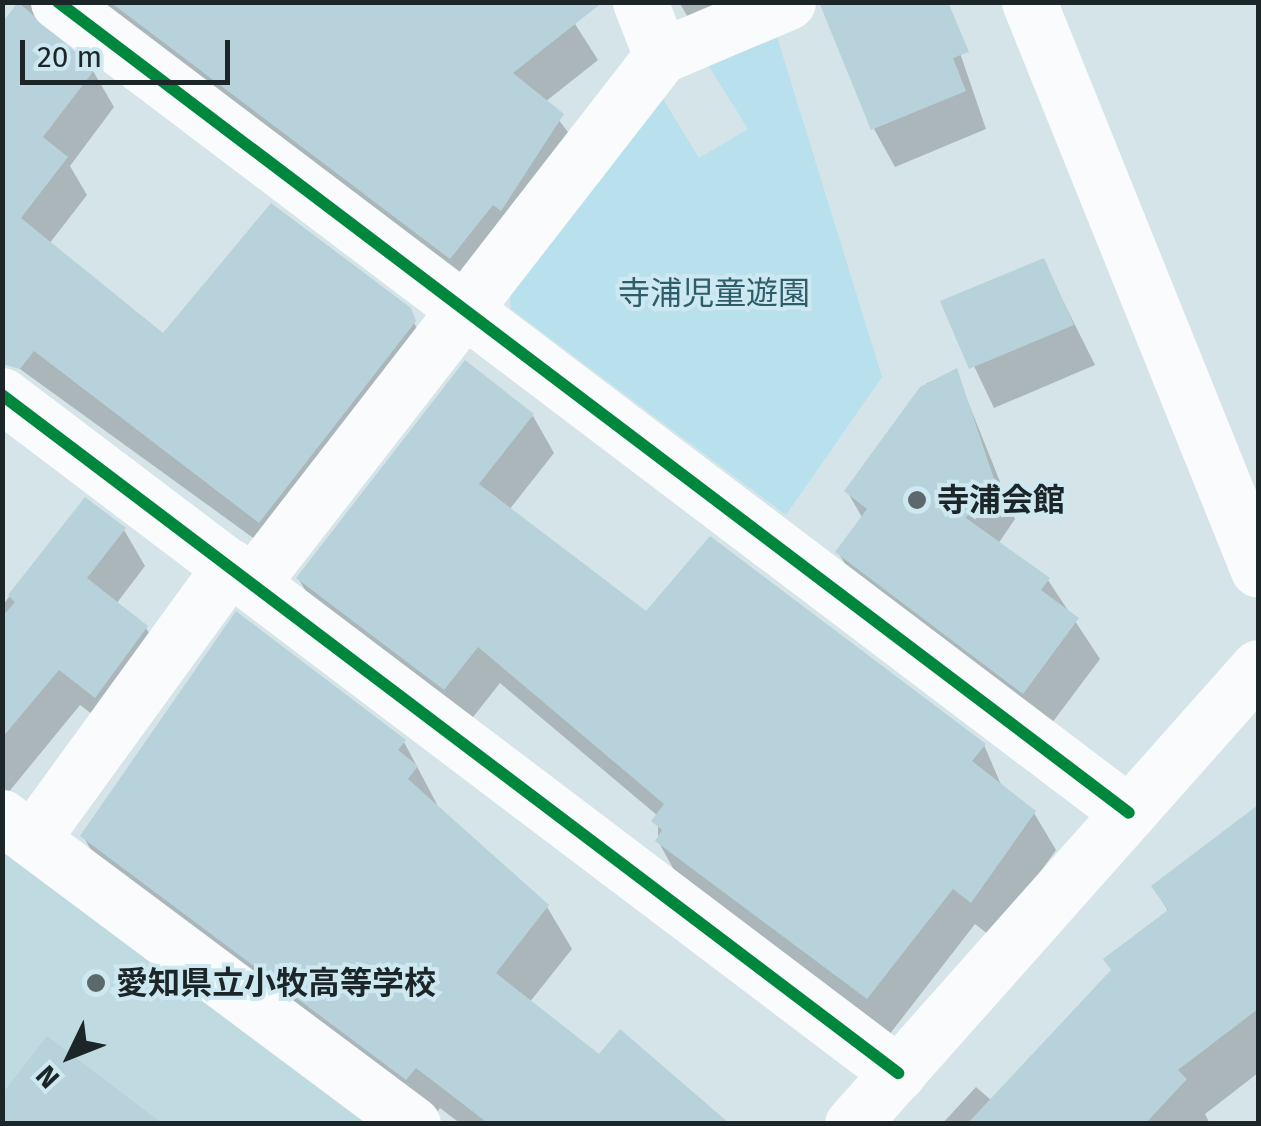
<!DOCTYPE html>
<meta charset="utf-8">
<style>
body{margin:0}
#map{position:relative;width:1261px;height:1126px;overflow:hidden;background:#d5e4e8;font-family:"Fira Sans","Noto Sans JP",sans-serif}
div>[style]{position:absolute}
.built>*{inset:0;background:#c0dae1}
.green>*{inset:0;background:#b8e1ed}
.shadow>*{inset:0;background:#0003}
.building>*{inset:0;background:#b7d2da}
.minor>*{height:55px;margin:-27.5px;padding:0 27.5px;transform-origin:27.5px;border-radius:27.5px;background:#f9fbfc}
.tertiary>*{height:55px;margin:-27.5px;padding:0 27.5px;transform-origin:27.5px;border-radius:27.5px;background:#f9fbfc}
.cycleway>*{height:12px;margin:-6px;padding:0 6px;transform-origin:6px;border-radius:6px;background:#00873e}
.dots>*{width:28px;height:28px;translate:-50% -50%;box-sizing:border-box;border:5px solid #cde8f0;border-radius:50%}
span{translate:-50% -50%;white-space:nowrap;text-align:center;line-height:1.15;-webkit-text-stroke:8px #cde8f0;paint-order:stroke}
.park-label{font-size:32px;color:#2e5d6a}
.poi-label{font-size:32px;color:#1c2629;font-weight:700}
.left{translate:0 -50%;text-align:left}
.frame{position:absolute;inset:0;border:5px solid #1c2629;pointer-events:none}
.north{position:absolute;left:20px;top:1006px;width:100px;height:100px;-webkit-text-stroke:8px #cde8f0;paint-order:stroke;rotate:227deg;font-size:28px;font-weight:700;line-height:40px;text-align:center;color:#1c2629}
.north::after{content:'';display:block;margin:auto;width:35px;height:45px;background:#1c2629;clip-path:polygon(50% 0,100% 100%,50% 72%,0 100%)}
.scale{position:absolute;left:20px;top:40px;width:210px;height:45px;box-sizing:border-box;border:5px solid #1c2629;border-top:0;padding-left:12px;font-size:30px;line-height:35px;white-space:nowrap;color:#1c2629;-webkit-text-stroke:8px #cde8f0;paint-order:stroke}
</style>
<div id="map">
<div class="built">
<i style="clip-path:polygon(3px 843px,375px 1123px,3px 1123px)"></i>
</div>
<div class="green">
<i style="clip-path:polygon(774px 27px,882px 377px,786px 515px,511px 309px,509px 283px,657px 89px,699px 158px,748px 129px,703px 57px)"></i>
</div>
<div class="shadow">
<i style="clip-path:polygon(22px 2px,40px 2px,51px 36px,93px 71px,114px 107px,70px 166px,87px 195px,49px 244px,163px 336px,414px 323px,435px 359px,281px 558px,2px 356px,2px 27px)"></i>
<i style="clip-path:polygon(48px 2px,561px 2px,598px 60px,545px 102px,584px 153px,472px 295px)"></i>
<i style="clip-path:polygon(679px 2px,776px 2px,689px 19px)"></i>
<i style="clip-path:polygon(948px 18px,986px 129px,895px 167px,874px 129px)"></i>
<i style="clip-path:polygon(1043px 261px,1095px 365px,994px 408px,944px 303px)"></i>
<i style="clip-path:polygon(956px 372px,1015px 519px,998px 544px,1048px 580px,1100px 659px,1046px 731px,861px 591px,838px 552px,863px 519px,847px 491px,927px 383px)"></i>
<i style="clip-path:polygon(533px 416px,554px 453px,509px 510px,647px 614px,984px 745px,1002px 787px,1034px 813px,1056px 850px,993px 938px,975px 924px,889px 1035px,679px 879px,658px 841px,658px 816px,500px 683px,466px 726px,320px 615px,298px 578px)"></i>
<i style="clip-path:polygon(85px 500px,124px 530px,145px 566px,116px 604px,146px 628px,167px 664px,117px 733px,80px 705px,3px 799px,2px 606px)"></i>
<i style="clip-path:polygon(404px 742px,440px 810px,547px 907px,572px 949px,529px 1003px,600px 1058px,620px 1033px,715px 1124px,461px 1124px,440px 1108px,431px 1120px,107px 878px,83px 836px)"></i>
<i style="clip-path:polygon(1255px 819px,1258px 1073px,1205px 1114px,1210px 1124px,942px 1124px,976px 1087px,992px 1101px,1169px 913px,1154px 887px)"></i>
</div>
<div class="building">
<i style="clip-path:polygon(18px 2px,95px 69px,43px 137px,68px 157px,21px 218px,163px 333px,271px 203px,411px 308px,416px 321px,259px 523px,34px 351px,20px 369px,2px 364px,2px 23px)"></i>
<i style="clip-path:polygon(110px 2px,603px 2px,513px 73px,564px 114px,501px 211px,493px 205px,450px 259px)"></i>
<i style="clip-path:polygon(819px 2px,948px 2px,969px 52px,953px 58px,966px 91px,871px 130px)"></i>
<i style="clip-path:polygon(1044px 258px,1074px 325px,969px 369px,940px 301px)"></i>
<i style="clip-path:polygon(465px 360px,534px 414px,479px 484px,646px 611px,710px 536px,986px 744px,972px 761px,1036px 811px,971px 903px,953px 889px,867px 999px,655px 841px,662px 830px,651px 821px,664px 804px,478px 647px,444px 690px,296px 578px)"></i>
<i style="clip-path:polygon(957px 368px,994px 479px,966px 518px,1050px 578px,1041px 590px,1079px 618px,1023px 694px,835px 552px,867px 509px,844px 491px,920px 387px)"></i>
<i style="clip-path:polygon(85px 497px,126px 528px,87px 578px,148px 626px,95px 698px,59px 670px,2px 738px,2px 617px,15px 602px,8px 595px)"></i>
<i style="clip-path:polygon(236px 611px,406px 740px,398px 750px,418px 766px,408px 779px,549px 905px,496px 973px,599px 1054px,620px 1029px,730px 1124px,489px 1124px,416px 1068px,406px 1080px,80px 836px)"></i>
<i style="clip-path:polygon(1258px 805px,1258px 1009px,1178px 1070px,1187px 1079px,1145px 1124px,967px 1124px,1111px 970px,1103px 959px,1168px 910px,1151px 886px)"></i>
<i style="clip-path:polygon(47px 1036px,163px 1124px,2px 1124px,2px 1094px)"></i>
</div>
<div class="minor">
<i style="left:58px;top:2px;width:1343px;rotate:37.13deg"></i>
<i style="left:640px;top:2px;width:58px;rotate:68.7deg"></i>
<i style="left:2px;top:395px;width:1124px;rotate:37.11deg"></i>
<i style="left:252px;top:583px;width:667px;rotate:-52.19deg"></i>
<i style="left:661px;top:56px;width:138px;rotate:-23deg"></i>
<i style="left:2px;top:817px;width:513px;rotate:36.76deg"></i>
<i style="left:32px;top:839px;width:337px;rotate:-54deg"></i>
</div>
<div class="tertiary">
<i style="left:1029px;top:2px;width:612px;rotate:68.04deg"></i>
<i style="left:852px;top:1124px;width:611px;rotate:-48.38deg"></i>
</div>
<div class="cycleway">
<i style="left:58px;top:2px;width:1343px;rotate:37.13deg"></i>
<i style="left:2px;top:395px;width:1124px;rotate:37.11deg"></i>
</div>
<div class="dots">
<i style="left:917px;top:500px;background:#5d686c"></i>
<i style="left:96px;top:983px;background:#5d686c"></i>
</div>
<div class="park-label">
<span style="left:714px;top:293px">寺浦児童遊園</span>
</div>
<div class="poi-label">
<span class="left" style="left:937px;top:500px">寺浦会館</span>
<span class="left" style="left:116px;top:983px">愛知県立小牧高等学校</span>
</div>
<div class="frame"></div>
<div class="north">N</div>
<div class="scale">20 m</div>
</div>
